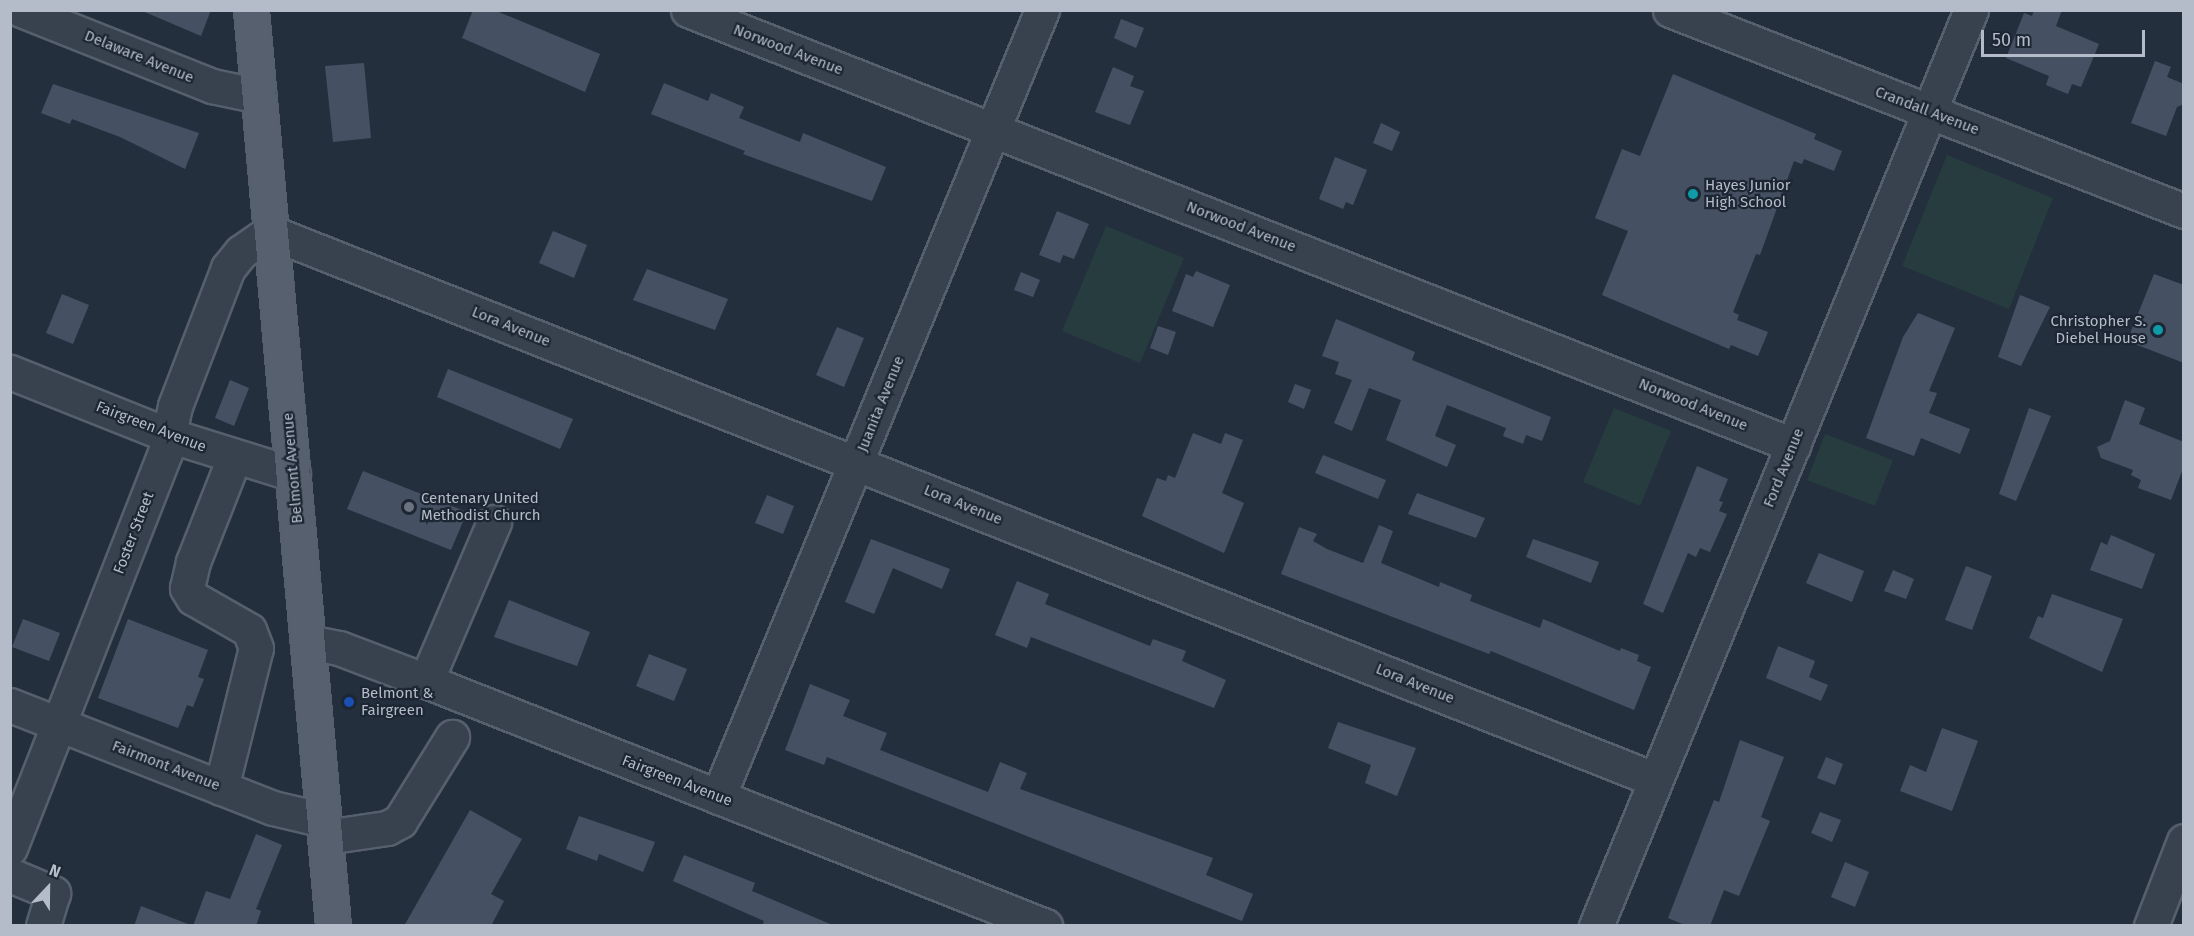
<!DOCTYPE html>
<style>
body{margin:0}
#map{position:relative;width:2194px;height:936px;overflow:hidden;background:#242f3e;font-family:"Fira Sans",sans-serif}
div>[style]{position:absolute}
.green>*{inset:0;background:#263c3f}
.building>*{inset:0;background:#455162}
.roads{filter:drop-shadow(2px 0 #565f6c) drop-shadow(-2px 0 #565f6c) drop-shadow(0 2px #565f6c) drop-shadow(0 -2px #565f6c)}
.minor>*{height:33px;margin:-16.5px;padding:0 16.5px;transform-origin:16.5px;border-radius:16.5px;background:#38414e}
.major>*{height:33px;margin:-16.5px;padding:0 16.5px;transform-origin:16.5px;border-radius:16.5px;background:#56606e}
.dots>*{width:16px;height:16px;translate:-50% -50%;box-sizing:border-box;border:3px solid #1d2633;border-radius:50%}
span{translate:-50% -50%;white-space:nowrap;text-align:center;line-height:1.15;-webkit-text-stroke:4.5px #1d2633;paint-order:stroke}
.street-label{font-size:15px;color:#b4bcc9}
.poi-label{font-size:15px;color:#b4bcc9}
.left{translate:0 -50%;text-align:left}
.right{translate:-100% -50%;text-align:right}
.frame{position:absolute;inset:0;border:12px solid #b4bcc9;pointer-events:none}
.north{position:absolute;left:18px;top:858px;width:60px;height:60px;-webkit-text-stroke:4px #1d2633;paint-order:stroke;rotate:22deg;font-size:16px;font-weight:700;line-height:24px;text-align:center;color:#b4bcc9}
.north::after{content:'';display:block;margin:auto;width:21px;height:27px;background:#b4bcc9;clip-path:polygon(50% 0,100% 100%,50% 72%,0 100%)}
.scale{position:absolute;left:1981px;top:30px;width:164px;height:27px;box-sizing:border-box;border:3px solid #b4bcc9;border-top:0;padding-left:8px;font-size:18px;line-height:21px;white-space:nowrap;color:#b4bcc9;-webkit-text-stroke:4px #1d2633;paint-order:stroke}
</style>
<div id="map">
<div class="green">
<i style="clip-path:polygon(1947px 155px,2053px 198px,2009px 309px,1902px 266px)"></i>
<i style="clip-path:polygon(1106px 226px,1184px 258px,1140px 363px,1062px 331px)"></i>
<i style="clip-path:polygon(1614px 408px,1671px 431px,1640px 506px,1583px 482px)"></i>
<i style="clip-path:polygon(1825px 434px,1893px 460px,1875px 506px,1807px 480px)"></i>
</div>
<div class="building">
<i style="clip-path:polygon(140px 10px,211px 10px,201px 36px)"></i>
<i style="clip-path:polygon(473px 10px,494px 10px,600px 54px,585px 92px,462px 38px)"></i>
<i style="clip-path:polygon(2034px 10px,2062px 10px,2056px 26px,2099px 44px,2081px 87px,2072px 84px,2068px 94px,2046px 85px,2049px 76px,2006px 58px,2024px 13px,2032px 16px)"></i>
<i style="clip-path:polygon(1121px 19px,1144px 28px,1136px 48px,1114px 38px)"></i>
<i style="clip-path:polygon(2155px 61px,2171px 67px,2167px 77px,2184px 84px,2184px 104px,2177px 107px,2166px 136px,2131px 123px)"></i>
<i style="clip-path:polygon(364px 63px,371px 138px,333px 142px,325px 66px)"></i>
<i style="clip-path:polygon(1113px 67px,1134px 76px,1130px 86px,1144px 91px,1130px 125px,1095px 112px)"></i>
<i style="clip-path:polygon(1673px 74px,1816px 134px,1814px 139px,1842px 151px,1834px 171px,1804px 159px,1802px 164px,1794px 161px,1760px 255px,1756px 254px,1733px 312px,1739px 315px,1737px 320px,1768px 332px,1758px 356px,1731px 345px,1729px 349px,1602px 295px,1628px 231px,1595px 218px,1622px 149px,1640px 156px)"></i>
<i style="clip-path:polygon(664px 83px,708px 101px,711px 93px,744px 107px,739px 118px,800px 142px,803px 133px,886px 167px,872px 201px,743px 154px,745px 151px,651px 114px)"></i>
<i style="clip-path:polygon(53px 84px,199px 133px,185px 169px,120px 137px,72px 119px,70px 124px,41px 113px)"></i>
<i style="clip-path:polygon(1381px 123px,1400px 132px,1392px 151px,1373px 143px)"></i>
<i style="clip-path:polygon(1335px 157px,1367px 170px,1353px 205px,1346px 202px,1343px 209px,1319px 199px)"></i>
<i style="clip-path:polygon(1057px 211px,1089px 224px,1074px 259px,1063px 255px,1060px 263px,1039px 255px)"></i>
<i style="clip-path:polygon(553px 231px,587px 245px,574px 278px,539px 263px)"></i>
<i style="clip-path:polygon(647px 269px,728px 299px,715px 330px,633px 300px)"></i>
<i style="clip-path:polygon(1196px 271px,1230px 285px,1213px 327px,1172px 311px,1186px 274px,1193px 277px)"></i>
<i style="clip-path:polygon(1021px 272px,1040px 280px,1033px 297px,1014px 290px)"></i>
<i style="clip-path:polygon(2154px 274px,2184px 285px,2184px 363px,2127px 341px)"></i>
<i style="clip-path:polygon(62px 294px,89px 305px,73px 344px,46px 333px)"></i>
<i style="clip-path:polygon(2020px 295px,2050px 307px,2021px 366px,1998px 357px)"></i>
<i style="clip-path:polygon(1918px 313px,1955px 328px,1929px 391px,1937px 393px,1929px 413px,1970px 429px,1960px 454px,1921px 438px,1914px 456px,1866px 438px,1903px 337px)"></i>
<i style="clip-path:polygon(1336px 319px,1415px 352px,1412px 360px,1551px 417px,1542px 441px,1526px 435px,1523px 444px,1503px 436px,1506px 428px,1447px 405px,1435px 436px,1456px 445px,1447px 467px,1386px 440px,1401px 400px,1369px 388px,1352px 431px,1334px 423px,1352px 380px,1335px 374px,1339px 362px,1322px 356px)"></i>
<i style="clip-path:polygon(1158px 326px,1176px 332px,1168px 355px,1150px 348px)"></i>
<i style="clip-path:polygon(837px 327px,864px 338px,844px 387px,816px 375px)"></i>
<i style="clip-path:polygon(448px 369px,573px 419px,560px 449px,437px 397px)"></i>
<i style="clip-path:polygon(230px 380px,249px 388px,234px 426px,215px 418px)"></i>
<i style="clip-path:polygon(1295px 384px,1311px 390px,1304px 409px,1288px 402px)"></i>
<i style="clip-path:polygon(2125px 400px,2145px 408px,2139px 424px,2184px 442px,2184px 466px,2171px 500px,2138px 488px,2141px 480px,2131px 475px,2133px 470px,2101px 458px,2097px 447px,2110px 441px)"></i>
<i style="clip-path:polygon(2029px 408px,2051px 416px,2016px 501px,1999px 494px)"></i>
<i style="clip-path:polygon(1193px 433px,1221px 444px,1225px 433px,1243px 440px,1222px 493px,1244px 503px,1224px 553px,1142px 516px,1157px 478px,1166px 481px,1168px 475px,1175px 478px)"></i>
<i style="clip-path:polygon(1323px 455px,1386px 480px,1378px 499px,1315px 473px)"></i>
<i style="clip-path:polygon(1697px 466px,1728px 479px,1719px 501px,1723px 502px,1719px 511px,1727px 514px,1710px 552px,1700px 548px,1696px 557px,1688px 553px,1663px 613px,1643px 604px)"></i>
<i style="clip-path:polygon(363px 471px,467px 512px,451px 550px,347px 509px)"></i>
<i style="clip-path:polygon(1417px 493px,1485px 518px,1476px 538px,1408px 514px)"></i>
<i style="clip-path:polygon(767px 495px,794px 506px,783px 534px,755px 523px)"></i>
<i style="clip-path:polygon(1379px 525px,1393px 531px,1381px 563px,1439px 587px,1440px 582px,1472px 595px,1470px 601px,1540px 628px,1543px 619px,1620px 651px,1621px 648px,1639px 655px,1637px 661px,1651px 667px,1634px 710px,1491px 651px,1489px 654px,1281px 574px,1299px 527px,1317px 534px,1313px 541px,1327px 549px,1363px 563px)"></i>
<i style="clip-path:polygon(2111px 535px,2155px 554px,2142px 589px,2090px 570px,2101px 542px,2107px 545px)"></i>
<i style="clip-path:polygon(871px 539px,950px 569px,942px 589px,893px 568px,874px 614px,845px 602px)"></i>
<i style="clip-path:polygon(1533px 539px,1599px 562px,1591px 583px,1526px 557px)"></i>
<i style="clip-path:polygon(1819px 553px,1864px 571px,1852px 602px,1806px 583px)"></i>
<i style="clip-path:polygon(1966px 566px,1992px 576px,1972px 630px,1945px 620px)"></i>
<i style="clip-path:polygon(1893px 570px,1914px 579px,1906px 599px,1884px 591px)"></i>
<i style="clip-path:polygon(1017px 581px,1049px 594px,1045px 604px,1150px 646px,1153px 639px,1186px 651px,1182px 661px,1226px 680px,1214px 708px,1031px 637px,1027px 648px,995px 635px)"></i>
<i style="clip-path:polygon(2052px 594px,2123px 619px,2102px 672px,2029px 638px,2038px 616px,2043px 618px)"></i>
<i style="clip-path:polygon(509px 600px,590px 632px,577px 666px,494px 637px)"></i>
<i style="clip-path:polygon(23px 619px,60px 633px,49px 661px,12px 647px)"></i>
<i style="clip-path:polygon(128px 619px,208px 650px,198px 677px,204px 679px,193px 707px,187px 705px,178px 728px,98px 698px)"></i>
<i style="clip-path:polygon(1778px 646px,1815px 661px,1809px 677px,1828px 685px,1821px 701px,1766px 678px)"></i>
<i style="clip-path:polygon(649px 654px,687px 669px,674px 701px,636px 686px)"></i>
<i style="clip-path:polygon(810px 684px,850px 700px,843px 716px,887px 733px,880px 750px,988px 792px,1000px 762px,1027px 773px,1020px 789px,1213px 858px,1206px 875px,1253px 894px,1242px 921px,827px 757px,824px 765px,785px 750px)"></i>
<i style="clip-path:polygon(1338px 722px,1416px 748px,1397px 796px,1365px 783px,1371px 765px,1328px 748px)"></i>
<i style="clip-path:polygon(1942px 728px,1978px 741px,1952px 811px,1900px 791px,1910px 765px,1926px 772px)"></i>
<i style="clip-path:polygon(1740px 740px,1784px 757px,1761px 817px,1770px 821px,1739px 896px,1724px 890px,1710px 926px,1687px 926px,1668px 918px,1714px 800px,1719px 802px)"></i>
<i style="clip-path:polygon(1826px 757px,1843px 764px,1835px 785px,1817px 778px)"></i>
<i style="clip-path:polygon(470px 810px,522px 839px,491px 894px,504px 901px,491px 926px,404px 926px)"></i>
<i style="clip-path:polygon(1820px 812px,1841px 820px,1832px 842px,1811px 833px)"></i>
<i style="clip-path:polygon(579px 816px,655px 842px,643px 872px,599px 854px,597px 861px,566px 849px)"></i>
<i style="clip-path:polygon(256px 834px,282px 845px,256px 909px,261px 911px,256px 926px,193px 926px,206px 891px,230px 899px)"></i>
<i style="clip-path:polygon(684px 855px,755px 883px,752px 891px,835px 926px,762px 926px,764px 921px,673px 881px)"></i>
<i style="clip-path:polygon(1845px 862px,1869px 872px,1855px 907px,1831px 897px)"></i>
<i style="clip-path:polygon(141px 906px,188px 924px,187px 926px,134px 926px)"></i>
</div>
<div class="roads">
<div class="minor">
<i style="left:21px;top:10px;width:206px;rotate:21.7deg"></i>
<i style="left:212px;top:86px;width:48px;rotate:12deg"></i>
<i style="left:688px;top:10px;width:1188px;rotate:21.49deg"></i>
<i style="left:1670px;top:10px;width:552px;rotate:21.36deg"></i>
<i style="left:10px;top:372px;width:170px;rotate:21.7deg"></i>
<i style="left:168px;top:435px;width:131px;rotate:17.3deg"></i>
<i style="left:308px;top:642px;width:32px;rotate:11deg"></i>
<i style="left:339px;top:648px;width:93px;rotate:20.8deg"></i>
<i style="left:426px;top:681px;width:666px;rotate:21.59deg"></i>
<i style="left:426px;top:681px;width:173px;rotate:-66.8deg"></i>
<i style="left:10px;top:705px;width:282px;rotate:21.4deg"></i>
<i style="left:273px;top:808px;width:52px;rotate:13.2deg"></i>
<i style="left:221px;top:788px;width:144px;rotate:-76deg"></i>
<i style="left:256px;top:648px;width:19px;rotate:-111deg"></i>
<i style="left:249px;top:630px;width:64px;rotate:-150.3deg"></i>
<i style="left:193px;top:598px;width:12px;rotate:-121deg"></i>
<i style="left:187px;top:588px;width:27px;rotate:-77deg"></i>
<i style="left:193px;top:562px;width:112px;rotate:-68.5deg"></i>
<i style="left:718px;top:797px;width:851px;rotate:-67.62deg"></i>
<i style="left:326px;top:837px;width:62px;rotate:-8.4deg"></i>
<i style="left:387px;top:828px;width:15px;rotate:-28deg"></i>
<i style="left:400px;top:821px;width:99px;rotate:-58.2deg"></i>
<i style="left:10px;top:848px;width:424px;rotate:-68.6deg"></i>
<i style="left:165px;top:453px;width:48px;rotate:-78deg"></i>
<i style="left:175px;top:406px;width:148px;rotate:-69deg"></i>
<i style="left:228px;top:268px;width:21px;rotate:-51deg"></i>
<i style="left:241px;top:252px;width:35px;rotate:-35deg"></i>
<i style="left:270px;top:232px;width:1490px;rotate:21.57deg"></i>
<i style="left:10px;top:875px;width:47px;rotate:22.7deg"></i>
<i style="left:53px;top:893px;width:34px;rotate:107deg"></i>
<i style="left:1596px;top:926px;width:990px;rotate:-67.74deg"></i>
<i style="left:2151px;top:926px;width:91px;rotate:-68.8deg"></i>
</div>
<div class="major">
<i style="left:251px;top:10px;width:920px;rotate:84.88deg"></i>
</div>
</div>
<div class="dots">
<i style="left:1693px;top:194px;background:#0f9aa8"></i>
<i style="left:2158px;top:330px;background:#0f9aa8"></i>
<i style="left:409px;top:507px;background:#6b7280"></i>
<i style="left:349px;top:702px;background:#1a4fb4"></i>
</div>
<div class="street-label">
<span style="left:788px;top:50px;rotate:21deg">Norwood Avenue</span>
<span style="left:139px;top:57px;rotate:22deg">Delaware Avenue</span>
<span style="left:1927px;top:111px;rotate:21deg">Crandall Avenue</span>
<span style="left:1241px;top:227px;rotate:21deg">Norwood Avenue</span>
<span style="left:511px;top:327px;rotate:22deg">Lora Avenue</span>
<span style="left:881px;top:404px;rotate:-68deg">Juanita Avenue</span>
<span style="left:1693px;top:405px;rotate:22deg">Norwood Avenue</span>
<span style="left:151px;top:427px;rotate:21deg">Fairgreen Avenue</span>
<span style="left:293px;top:468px;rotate:-95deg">Belmont Avenue</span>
<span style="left:1784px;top:468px;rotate:-68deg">Ford Avenue</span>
<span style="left:963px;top:505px;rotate:22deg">Lora Avenue</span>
<span style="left:134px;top:533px;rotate:-69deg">Foster Street</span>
<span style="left:1415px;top:684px;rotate:22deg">Lora Avenue</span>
<span style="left:166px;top:766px;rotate:21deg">Fairmont Avenue</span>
<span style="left:677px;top:781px;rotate:21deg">Fairgreen Avenue</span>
</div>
<div class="poi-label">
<span class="left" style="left:1705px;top:194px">Hayes Junior<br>High School</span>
<span class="right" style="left:2146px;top:330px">Christopher S.<br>Diebel House</span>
<span class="left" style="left:421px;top:507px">Centenary United<br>Methodist Church</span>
<span class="left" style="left:361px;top:702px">Belmont &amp;<br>Fairgreen</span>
</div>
<div class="frame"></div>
<div class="north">N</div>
<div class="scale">50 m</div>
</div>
